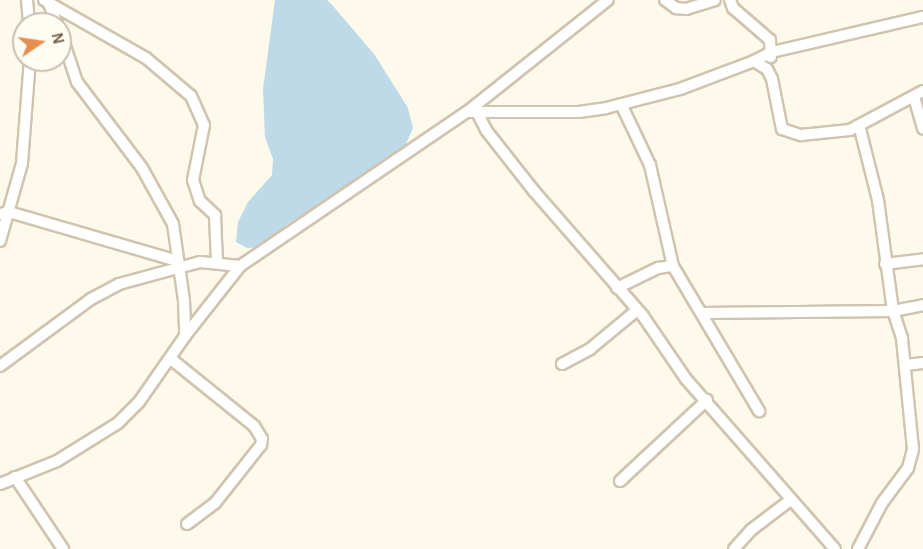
<!DOCTYPE html>
<style>
body{margin:0}
#map{position:relative;width:923px;height:549px;overflow:hidden;background:#fdf9eb;font-family:"Alegreya Sans",sans-serif}
div>[style]{position:absolute}
.water>*{inset:0;background:#bed9e7}
.roads{filter:drop-shadow(2px 0 #d0c4af) drop-shadow(-2px 0 #d0c4af) drop-shadow(0 2px #d0c4af) drop-shadow(0 -2px #d0c4af)}
.street>*{height:10px;margin:-5px;padding:0 5px;transform-origin:5px;border-radius:5px;background:#fff}
span{translate:-50% -50%;white-space:nowrap;text-align:center;line-height:1.15;-webkit-text-stroke:5px #fffcf2;paint-order:stroke}
.north{position:absolute;left:12px;top:12px;width:60px;height:60px;box-sizing:border-box;background:#fffcf2;border:2px solid #c9c0b0;border-radius:50%;rotate:77deg;font-size:16px;font-weight:700;line-height:24px;text-align:center;color:#79654d}
.north::after{content:'';display:block;margin:auto;width:21px;height:27px;background:#e68e51;clip-path:polygon(50% 0,100% 100%,50% 72%,0 100%)}
</style>
<div id="map">
<div class="water">
<i style="clip-path:polygon(275px 0,327px 0,333px 6px,374px 54px,408px 108px,413px 128px,405px 146px,385px 164px,289px 223px,259px 247px,247px 248px,236px 242px,238px 222px,248px 202px,272px 175px,273px 159px,265px 137px,263px 89px)"></i>
</div>
<div class="roads">
<div class="street">
<i style="left:27px;top:0;width:24px;rotate:85deg"></i>
<i style="left:44px;top:0;width:117px;rotate:29.6deg"></i>
<i style="left:146px;top:58px;width:59px;rotate:40.2deg"></i>
<i style="left:191px;top:96px;width:32px;rotate:66deg"></i>
<i style="left:204px;top:125px;width:56px;rotate:101.3deg"></i>
<i style="left:193px;top:180px;width:22px;rotate:72deg"></i>
<i style="left:200px;top:201px;width:21px;rotate:43deg"></i>
<i style="left:215px;top:215px;width:47px;rotate:87.6deg"></i>
<i style="left:665px;top:0;width:14px;rotate:36deg"></i>
<i style="left:676px;top:8px;width:10px;rotate:6deg"></i>
<i style="left:686px;top:9px;width:30px;rotate:-17deg"></i>
<i style="left:730px;top:0;width:9px;rotate:69deg"></i>
<i style="left:733px;top:8px;width:49px;rotate:40.9deg"></i>
<i style="left:770px;top:40px;width:17px;rotate:87deg"></i>
<i style="left:49px;top:4px;width:22px;rotate:68deg"></i>
<i style="left:60px;top:31px;width:54px;rotate:71.6deg"></i>
<i style="left:77px;top:82px;width:108px;rotate:52.9deg"></i>
<i style="left:142px;top:168px;width:64px;rotate:61deg"></i>
<i style="left:173px;top:224px;width:77px;rotate:81.8deg"></i>
<i style="left:184px;top:300px;width:36px;rotate:88deg"></i>
<i style="left:754px;top:61px;width:20px;rotate:-27deg"></i>
<i style="left:772px;top:52px;width:155px;rotate:-13.1deg"></i>
<i style="left:914px;top:97px;width:33px;rotate:74deg"></i>
<i style="left:621px;top:104px;width:68px;rotate:64.6deg"></i>
<i style="left:650px;top:165px;width:104px;rotate:77.2deg"></i>
<i style="left:673px;top:266px;width:169px;rotate:59.3deg"></i>
<i style="left:467px;top:112px;width:180px;rotate:-38.5deg"></i>
<i style="left:477px;top:112px;width:20px;rotate:63deg"></i>
<i style="left:486px;top:130px;width:78px;rotate:51.8deg"></i>
<i style="left:534px;top:191px;width:166px;rotate:48.9deg"></i>
<i style="left:643px;top:316px;width:76px;rotate:55.7deg"></i>
<i style="left:686px;top:379px;width:226px;rotate:48.8deg"></i>
<i style="left:0;top:214px;width:9px;rotate:-13deg"></i>
<i style="left:9px;top:212px;width:176px;rotate:16.2deg"></i>
<i style="left:0;top:241px;width:81px;rotate:-74.2deg"></i>
<i style="left:22px;top:163px;width:103px;rotate:-85.6deg"></i>
<i style="left:885px;top:264px;width:38px;rotate:-7deg"></i>
<i style="left:617px;top:288px;width:46px;rotate:-26deg"></i>
<i style="left:658px;top:268px;width:15px;rotate:-8deg"></i>
<i style="left:703px;top:313px;width:190px;rotate:-0.6deg"></i>
<i style="left:893px;top:311px;width:31px;rotate:-11deg"></i>
<i style="left:171px;top:359px;width:107px;rotate:38.9deg"></i>
<i style="left:254px;top:426px;width:15px;rotate:58deg"></i>
<i style="left:262px;top:439px;width:6px;rotate:99deg"></i>
<i style="left:261px;top:445px;width:74px;rotate:128.4deg"></i>
<i style="left:215px;top:503px;width:35px;rotate:143deg"></i>
<i style="left:562px;top:364px;width:32px;rotate:-28deg"></i>
<i style="left:590px;top:349px;width:61px;rotate:-39.7deg"></i>
<i style="left:906px;top:365px;width:17px;rotate:-7deg"></i>
<i style="left:0;top:366px;width:113px;rotate:-36.4deg"></i>
<i style="left:91px;top:299px;width:32px;rotate:-28deg"></i>
<i style="left:119px;top:284px;width:84px;rotate:-15.2deg"></i>
<i style="left:200px;top:262px;width:40px;rotate:5.7deg"></i>
<i style="left:15px;top:477px;width:87px;rotate:56.3deg"></i>
<i style="left:620px;top:481px;width:119px;rotate:-43deg"></i>
<i style="left:0;top:484px;width:61px;rotate:-22deg"></i>
<i style="left:57px;top:461px;width:72px;rotate:-31.9deg"></i>
<i style="left:118px;top:423px;width:30px;rotate:-45deg"></i>
<i style="left:139px;top:402px;width:80px;rotate:-55.1deg"></i>
<i style="left:185px;top:336px;width:89px;rotate:-51.8deg"></i>
<i style="left:240px;top:266px;width:274px;rotate:-34.2deg"></i>
<i style="left:467px;top:112px;width:112px"></i>
<i style="left:579px;top:112px;width:27px;rotate:-8deg"></i>
<i style="left:606px;top:108px;width:76px;rotate:-14.4deg"></i>
<i style="left:680px;top:89px;width:79px;rotate:-20.7deg"></i>
<i style="left:754px;top:61px;width:15px;rotate:32deg"></i>
<i style="left:767px;top:69px;width:11px;rotate:63deg"></i>
<i style="left:772px;top:79px;width:51px;rotate:78.7deg"></i>
<i style="left:782px;top:129px;width:20px;rotate:18deg"></i>
<i style="left:801px;top:135px;width:49px;rotate:-5.8deg"></i>
<i style="left:850px;top:130px;width:83px;rotate:-28.1deg"></i>
<i style="left:734px;top:549px;width:25px;rotate:-48deg"></i>
<i style="left:751px;top:530px;width:48px;rotate:-37.3deg"></i>
<i style="left:858px;top:549px;width:52px;rotate:-62.4deg"></i>
<i style="left:882px;top:503px;width:44px;rotate:-53.4deg"></i>
<i style="left:908px;top:468px;width:20px;rotate:-75deg"></i>
<i style="left:913px;top:449px;width:112px;rotate:-95.7deg"></i>
<i style="left:902px;top:338px;width:28px;rotate:-108deg"></i>
<i style="left:893px;top:311px;width:112px;rotate:-97.7deg"></i>
<i style="left:878px;top:200px;width:77px;rotate:-104.2deg"></i>
</div>
</div>
<div class="north">N</div>
</div>
